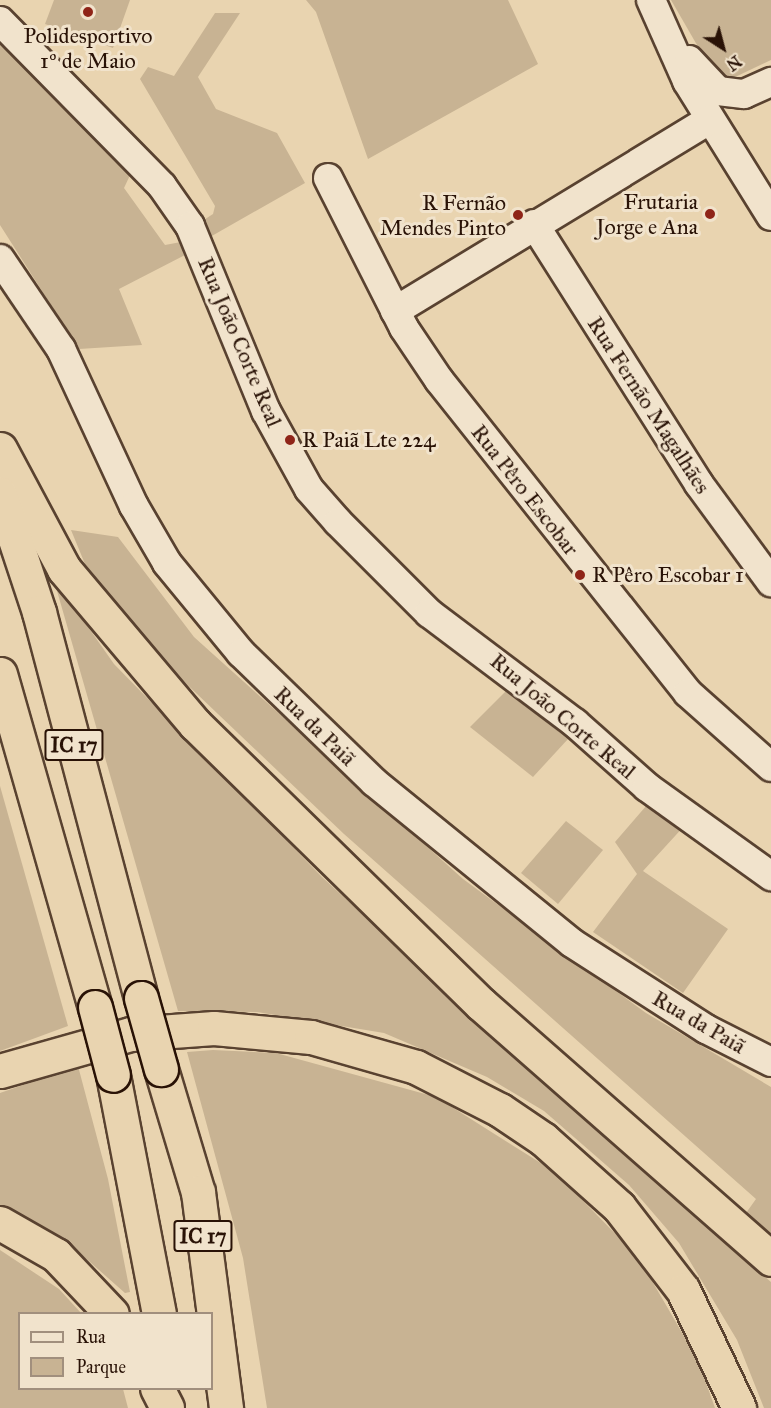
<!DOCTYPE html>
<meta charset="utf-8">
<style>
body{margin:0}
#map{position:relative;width:771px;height:1408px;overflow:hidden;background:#e9d4b0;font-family:"IM FELL Great Primer",serif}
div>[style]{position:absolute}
.green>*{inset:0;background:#c8b393}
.roads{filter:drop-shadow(2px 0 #594230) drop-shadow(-2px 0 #594230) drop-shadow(0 2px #594230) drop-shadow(0 -2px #594230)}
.minor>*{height:28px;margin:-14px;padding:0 14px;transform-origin:14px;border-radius:14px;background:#f1e3cc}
.highway>*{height:33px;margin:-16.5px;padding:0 16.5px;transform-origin:16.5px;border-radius:16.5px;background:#e9d4b0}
.bridges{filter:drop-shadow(2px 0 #291206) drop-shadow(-2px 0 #291206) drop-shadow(0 2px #291206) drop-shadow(0 -2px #291206)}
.highway-bridge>*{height:33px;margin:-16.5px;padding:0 16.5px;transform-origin:16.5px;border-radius:16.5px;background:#e9d4b0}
.dots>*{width:16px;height:16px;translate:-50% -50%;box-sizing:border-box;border:3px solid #f1e3cc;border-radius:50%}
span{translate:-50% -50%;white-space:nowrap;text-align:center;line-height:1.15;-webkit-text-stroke:6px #f1e3cc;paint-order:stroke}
.shield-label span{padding:2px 4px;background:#f1e3cc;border:2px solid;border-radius:4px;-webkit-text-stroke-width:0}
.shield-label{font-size:21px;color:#291206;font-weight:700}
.poi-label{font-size:22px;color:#291206}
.right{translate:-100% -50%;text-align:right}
.left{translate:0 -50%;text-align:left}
.street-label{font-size:22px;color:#291206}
.legend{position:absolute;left:18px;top:1312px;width:195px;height:78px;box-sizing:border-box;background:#f1e3cc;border:2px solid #a18f7d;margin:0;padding:8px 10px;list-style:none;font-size:18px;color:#291206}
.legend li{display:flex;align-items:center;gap:12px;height:30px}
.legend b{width:30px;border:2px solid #a18f7d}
.north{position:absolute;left:693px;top:18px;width:60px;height:60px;-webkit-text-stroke:4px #f1e3cc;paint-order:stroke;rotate:144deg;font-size:16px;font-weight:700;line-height:24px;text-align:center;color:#291206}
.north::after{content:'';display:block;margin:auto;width:21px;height:27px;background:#291206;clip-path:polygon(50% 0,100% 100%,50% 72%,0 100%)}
</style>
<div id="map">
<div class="green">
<i style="clip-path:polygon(54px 0,130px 0,113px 48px,45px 24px)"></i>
<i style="clip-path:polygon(306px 0,508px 0,538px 64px,368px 159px,316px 12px)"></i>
<i style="clip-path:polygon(671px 0,771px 0,771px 60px,733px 78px,712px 71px)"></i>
<i style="clip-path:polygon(215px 13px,240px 13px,198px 77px,216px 109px,277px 133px,305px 183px,203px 241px,196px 225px,213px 214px,215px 206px,140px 79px,148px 67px,174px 76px)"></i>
<i style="clip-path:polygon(0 42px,132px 171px,124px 188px,165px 245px,181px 242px,185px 255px,119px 289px,142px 345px,79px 349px,0 225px)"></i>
<i style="clip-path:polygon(71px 530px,118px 537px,194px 637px,463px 879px,646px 1013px,771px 1087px,771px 1233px,746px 1213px,756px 1199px,344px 834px,153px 652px,85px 564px)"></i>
<i style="clip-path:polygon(53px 577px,114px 664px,322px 877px,617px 1149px,771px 1282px,771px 1408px,764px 1408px,737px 1340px,679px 1243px,629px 1185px,544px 1111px,487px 1077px,384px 1033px,257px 1012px,178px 1011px)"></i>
<i style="clip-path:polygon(507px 690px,568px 739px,533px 777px,470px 727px)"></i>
<i style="clip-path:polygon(0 786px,68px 1026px,0 1051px)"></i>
<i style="clip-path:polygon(653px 798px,686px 824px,643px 871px,728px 929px,683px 993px,593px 932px,637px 874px,615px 842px)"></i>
<i style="clip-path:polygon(566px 821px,603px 850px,558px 904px,521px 873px)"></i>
<i style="clip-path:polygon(213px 1050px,276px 1053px,436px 1097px,555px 1172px,638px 1257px,698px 1360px,715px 1408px,267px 1408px,243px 1258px,187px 1052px)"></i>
<i style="clip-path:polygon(78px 1066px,108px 1179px,130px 1292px,125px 1293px,65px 1240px,0 1207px,0 1093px)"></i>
<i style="clip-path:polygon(0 1250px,59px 1289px,81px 1313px,20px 1314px,20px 1388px,123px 1389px,128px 1408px,0 1408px)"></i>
</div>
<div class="roads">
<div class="minor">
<i style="left:651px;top:0;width:89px;rotate:66deg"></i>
<i style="left:687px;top:81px;width:159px;rotate:58.1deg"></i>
<i style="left:0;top:21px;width:231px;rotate:45.5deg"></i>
<i style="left:162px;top:186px;width:49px;rotate:55deg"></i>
<i style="left:190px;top:226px;width:200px;rotate:67.7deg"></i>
<i style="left:266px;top:411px;width:89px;rotate:61.1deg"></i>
<i style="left:309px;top:489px;width:44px;rotate:48.7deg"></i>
<i style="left:338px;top:522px;width:129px;rotate:45deg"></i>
<i style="left:429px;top:613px;width:183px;rotate:37deg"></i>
<i style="left:575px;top:723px;width:96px;rotate:41.6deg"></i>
<i style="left:647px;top:787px;width:153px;rotate:35.7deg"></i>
<i style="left:689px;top:60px;width:42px;rotate:46.9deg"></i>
<i style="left:718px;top:91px;width:26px;rotate:7deg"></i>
<i style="left:744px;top:94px;width:30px;rotate:-24deg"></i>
<i style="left:328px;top:178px;width:168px;rotate:63.1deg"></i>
<i style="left:404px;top:328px;width:63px;rotate:56.1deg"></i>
<i style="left:439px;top:380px;width:400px;rotate:51.5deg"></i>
<i style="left:688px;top:693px;width:111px;rotate:41.7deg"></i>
<i style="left:534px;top:224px;width:308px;rotate:57.6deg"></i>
<i style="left:699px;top:484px;width:122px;rotate:53.7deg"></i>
<i style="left:0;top:259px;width:109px;rotate:55.9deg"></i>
<i style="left:61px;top:349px;width:173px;rotate:65.1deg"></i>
<i style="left:134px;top:506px;width:66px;rotate:59.9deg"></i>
<i style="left:167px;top:563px;width:117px;rotate:50.6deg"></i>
<i style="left:241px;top:653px;width:185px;rotate:44.1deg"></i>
<i style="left:374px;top:782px;width:255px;rotate:39.1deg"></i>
<i style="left:572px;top:943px;width:159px;rotate:32.7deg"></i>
<i style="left:706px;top:1029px;width:73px;rotate:26.9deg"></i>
<i style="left:395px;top:311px;width:368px;rotate:-31.3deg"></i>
</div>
<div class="highway">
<i style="left:0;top:449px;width:136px;rotate:61.9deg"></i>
<i style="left:64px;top:569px;width:203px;rotate:49.8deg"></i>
<i style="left:195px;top:724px;width:400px;rotate:44.4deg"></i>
<i style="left:481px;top:1004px;width:386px;rotate:41.3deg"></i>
<i style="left:0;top:494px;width:124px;rotate:71.7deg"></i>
<i style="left:39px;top:612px;width:399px;rotate:75.2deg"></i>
<i style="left:0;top:674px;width:346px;rotate:74.1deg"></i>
<i style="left:161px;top:1069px;width:128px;rotate:73.3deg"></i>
<i style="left:198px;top:1192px;width:218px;rotate:82.6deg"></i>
<i style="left:0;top:1071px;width:136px;rotate:-15.8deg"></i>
<i style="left:131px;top:1034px;width:83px;rotate:-4.1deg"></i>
<i style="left:214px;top:1028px;width:97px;rotate:5.3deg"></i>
<i style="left:311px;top:1037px;width:109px;rotate:15.9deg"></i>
<i style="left:416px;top:1067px;width:94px;rotate:27.1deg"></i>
<i style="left:500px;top:1110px;width:52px;rotate:34deg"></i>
<i style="left:543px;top:1139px;width:102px;rotate:41.8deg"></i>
<i style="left:619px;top:1207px;width:105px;rotate:52.4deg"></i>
<i style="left:683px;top:1290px;width:131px;rotate:64.6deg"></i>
<i style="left:113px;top:1075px;width:243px;rotate:79.1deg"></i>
<i style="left:0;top:1223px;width:64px;rotate:29.7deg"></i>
<i style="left:56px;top:1255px;width:81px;rotate:46.5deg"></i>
<i style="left:157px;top:1388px;width:22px;rotate:63deg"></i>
</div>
</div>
<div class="bridges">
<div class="highway-bridge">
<i style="left:141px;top:998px;width:74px;rotate:74.3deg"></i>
<i style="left:95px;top:1007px;width:70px;rotate:75.2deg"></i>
</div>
</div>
<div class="dots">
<i style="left:88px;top:12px;background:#8f2418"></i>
<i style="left:710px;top:214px;background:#8f2418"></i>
<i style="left:518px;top:215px;background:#8f2418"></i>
<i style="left:290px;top:440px;background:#8f2418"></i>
<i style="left:580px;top:575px;background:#8f2418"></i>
</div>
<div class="shield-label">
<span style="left:74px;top:745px">IC 17</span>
<span style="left:203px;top:1236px">IC 17</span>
</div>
<div class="poi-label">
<span style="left:88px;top:48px">Polidesportivo<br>1º de Maio</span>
<span class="right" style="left:698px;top:214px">Frutaria<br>Jorge e Ana</span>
<span class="right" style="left:506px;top:215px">R Fernão<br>Mendes Pinto</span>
<span class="left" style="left:302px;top:440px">R Paiã Lte 224</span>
<span class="left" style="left:592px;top:575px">R Pêro Escobar 1</span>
</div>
<div class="street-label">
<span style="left:240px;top:342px;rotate:67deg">Rua João Corte Real</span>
<span style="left:649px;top:405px;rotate:57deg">Rua Fernão Magalhães</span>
<span style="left:525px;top:490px;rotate:52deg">Rua Pêro Escobar</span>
<span style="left:563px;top:716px;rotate:40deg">Rua João Corte Real</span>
<span style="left:315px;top:726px;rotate:44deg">Rua da Paiã</span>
<span style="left:699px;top:1022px;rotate:30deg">Rua da Paiã</span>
</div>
<ul class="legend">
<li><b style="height:8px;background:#f1e3cc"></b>Rua</li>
<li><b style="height:16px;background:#c8b393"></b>Parque</li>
</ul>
<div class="north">N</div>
</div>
